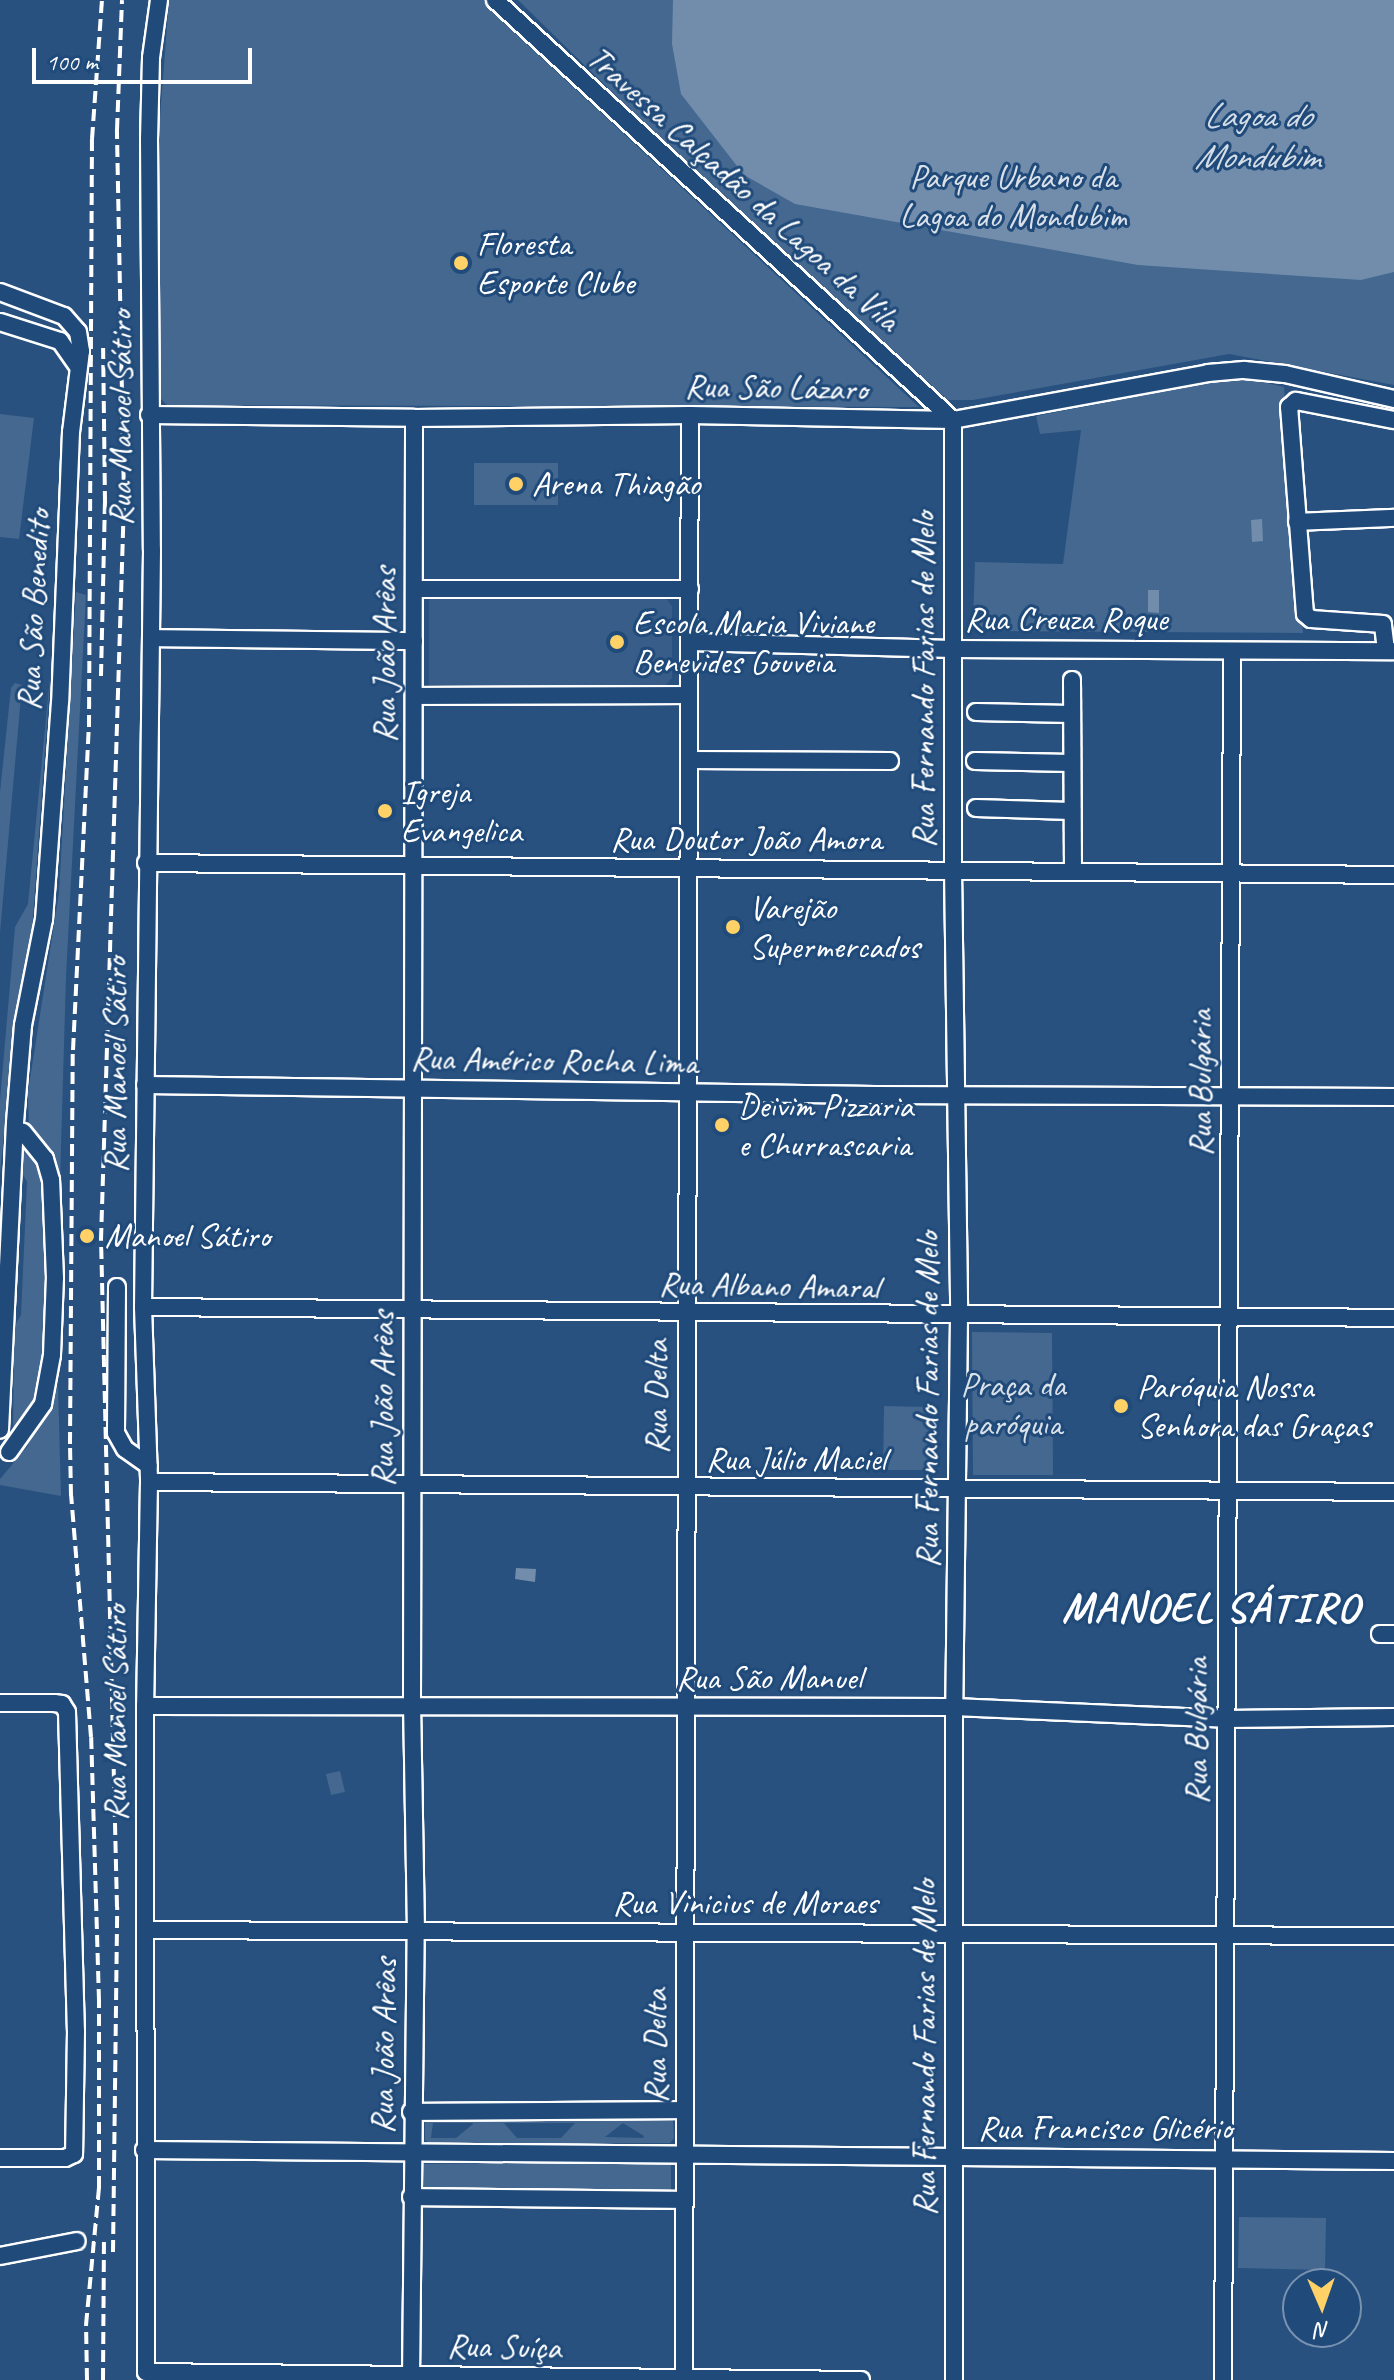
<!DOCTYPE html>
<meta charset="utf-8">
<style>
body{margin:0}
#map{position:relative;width:1394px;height:2380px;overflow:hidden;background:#28517f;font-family:Caveat,sans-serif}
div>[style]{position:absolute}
.built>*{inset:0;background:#375d88}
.green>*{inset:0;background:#446890}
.water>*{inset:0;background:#718dab}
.roads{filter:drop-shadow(2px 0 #fff) drop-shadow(-2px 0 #fff) drop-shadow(0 2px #fff) drop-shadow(0 -2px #fff)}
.street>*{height:16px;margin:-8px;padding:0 8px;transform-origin:8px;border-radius:8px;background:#1f4a7a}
.rail>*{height:4px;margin-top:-2px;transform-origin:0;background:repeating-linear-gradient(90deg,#fff 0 12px,transparent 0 18px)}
.dots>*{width:22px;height:22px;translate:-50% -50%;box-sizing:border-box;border:4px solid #1f4a7a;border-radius:50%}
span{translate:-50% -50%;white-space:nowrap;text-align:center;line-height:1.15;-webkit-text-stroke:6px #1f4a7a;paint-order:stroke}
.park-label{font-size:34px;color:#dae1e9}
.street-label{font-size:34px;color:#fff}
.poi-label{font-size:34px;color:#fff}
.left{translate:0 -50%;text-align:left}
.water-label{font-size:36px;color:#d4dde6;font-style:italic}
.district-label{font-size:42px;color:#fff;font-weight:700;letter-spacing:2px}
.north{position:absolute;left:1282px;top:2268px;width:80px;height:80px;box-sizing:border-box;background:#1f4a7a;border:2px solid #7992af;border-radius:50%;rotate:178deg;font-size:22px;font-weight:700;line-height:32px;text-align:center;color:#fff}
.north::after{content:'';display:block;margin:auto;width:28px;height:36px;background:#ffd166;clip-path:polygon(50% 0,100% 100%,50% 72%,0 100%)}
.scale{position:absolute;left:32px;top:48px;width:220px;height:36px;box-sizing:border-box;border:4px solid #fff;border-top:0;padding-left:10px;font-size:24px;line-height:28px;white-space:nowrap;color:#fff;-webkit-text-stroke:6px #1f4a7a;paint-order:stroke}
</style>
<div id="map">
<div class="built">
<i style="clip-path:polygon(665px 597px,672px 606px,672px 678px,663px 688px,429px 688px,429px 599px)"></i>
</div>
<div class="green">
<i style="clip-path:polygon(169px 0,486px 0,504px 23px,919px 407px,167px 405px,159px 397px,159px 130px)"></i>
<i style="clip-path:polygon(518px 0,1394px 0,1394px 385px,1229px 354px,973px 400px,948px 400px,660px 139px)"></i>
<i style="clip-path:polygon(1249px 379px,1284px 387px,1303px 633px,982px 631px,973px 621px,975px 562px,1063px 564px,1081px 430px,1040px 434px,1036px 416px,1222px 380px)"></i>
<i style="clip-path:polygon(0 414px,34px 418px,19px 539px,0 537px)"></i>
<i style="clip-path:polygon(474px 463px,558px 463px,558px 505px,474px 505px)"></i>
<i style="clip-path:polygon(76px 592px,86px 595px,66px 977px,60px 1181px,29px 1130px,28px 1092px,59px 893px)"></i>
<i style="clip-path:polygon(51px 667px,32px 930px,17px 1005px,0 1174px,0 1100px,15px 927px,28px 904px)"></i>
<i style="clip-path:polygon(15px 683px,22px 685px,0 933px,0 792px,11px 688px)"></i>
<i style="clip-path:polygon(24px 1148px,38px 1161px,43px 1174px,48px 1272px,42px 1377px,31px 1407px,13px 1436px,14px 1327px,21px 1315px,27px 1182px,22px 1173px)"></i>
<i style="clip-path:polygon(972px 1332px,1052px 1333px,1053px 1475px,973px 1475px)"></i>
<i style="clip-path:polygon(58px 1386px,61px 1496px,0 1485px,0 1479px,27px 1447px)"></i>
<i style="clip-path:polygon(884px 1406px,929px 1407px,929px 1470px,883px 1470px)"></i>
<i style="clip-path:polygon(340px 1771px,345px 1792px,331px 1795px,326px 1774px)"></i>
<i style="clip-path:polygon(evenodd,669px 2116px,673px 2118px,674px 2138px,670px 2143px,430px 2144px,425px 2140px,425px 2122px,430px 2118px,669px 2116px,433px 2123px,473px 2123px,473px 2124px,456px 2138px,431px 2138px,433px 2123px,669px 2116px,504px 2123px,575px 2123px,561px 2138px,517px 2138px,504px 2123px,669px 2116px,623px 2123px,644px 2136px,643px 2138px,605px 2137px,623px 2123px)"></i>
<i style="clip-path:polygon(671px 2161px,671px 2191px,421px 2194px,420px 2164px)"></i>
<i style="clip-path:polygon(1239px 2217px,1326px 2218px,1325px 2270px,1238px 2268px)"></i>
</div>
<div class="water">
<i style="clip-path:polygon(673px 0,1394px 0,1394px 272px,1361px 280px,1138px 265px,795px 204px,744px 175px,681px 94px,672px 44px)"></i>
<i style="clip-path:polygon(1262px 519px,1263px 541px,1252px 542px,1251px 520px)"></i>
<i style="clip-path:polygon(1148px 590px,1159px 590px,1159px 613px,1148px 612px)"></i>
<i style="clip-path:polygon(516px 1568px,536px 1569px,535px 1582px,515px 1579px)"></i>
</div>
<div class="roads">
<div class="street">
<i style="left:159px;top:0;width:59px;rotate:97.9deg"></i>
<i style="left:151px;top:58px;width:80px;rotate:91.4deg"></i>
<i style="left:149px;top:138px;width:412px;rotate:89.6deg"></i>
<i style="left:152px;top:550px;width:757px;rotate:90.68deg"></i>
<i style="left:143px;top:1307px;width:175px;rotate:88deg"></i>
<i style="left:149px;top:1482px;width:224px;rotate:91deg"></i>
<i style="left:145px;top:1706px;width:666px;rotate:89.91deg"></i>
<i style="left:146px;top:2372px;width:715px;rotate:0.64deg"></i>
<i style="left:495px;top:0;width:621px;rotate:42.52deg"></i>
<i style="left:0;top:292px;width:68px;rotate:20.6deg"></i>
<i style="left:64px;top:316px;width:21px;rotate:49deg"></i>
<i style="left:78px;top:332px;width:19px;rotate:81deg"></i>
<i style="left:81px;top:351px;width:82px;rotate:97deg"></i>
<i style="left:71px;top:432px;width:270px;rotate:92.3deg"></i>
<i style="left:60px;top:702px;width:218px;rotate:94.2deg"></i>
<i style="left:44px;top:919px;width:108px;rotate:101.2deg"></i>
<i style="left:23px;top:1025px;width:98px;rotate:94.7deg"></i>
<i style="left:15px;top:1123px;width:307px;rotate:92.8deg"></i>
<i style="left:0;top:322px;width:63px;rotate:17.6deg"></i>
<i style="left:60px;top:341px;width:29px;rotate:55deg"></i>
<i style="left:149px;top:415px;width:265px;rotate:0.6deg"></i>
<i style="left:414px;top:418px;width:276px;rotate:-0.6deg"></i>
<i style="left:690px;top:415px;width:263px;rotate:1.1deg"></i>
<i style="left:953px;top:420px;width:259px;rotate:-10.4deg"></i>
<i style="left:1208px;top:373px;width:36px;rotate:-5deg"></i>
<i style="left:1244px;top:370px;width:41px;rotate:5.6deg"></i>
<i style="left:1285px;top:374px;width:112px;rotate:12.9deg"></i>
<i style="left:953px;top:420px;width:448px;rotate:90deg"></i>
<i style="left:953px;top:868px;width:449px;rotate:89.2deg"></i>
<i style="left:959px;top:1317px;width:390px;rotate:90.7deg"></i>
<i style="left:954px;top:1707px;width:673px;rotate:90deg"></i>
<i style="left:1297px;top:522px;width:97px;rotate:-2.4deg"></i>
<i style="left:414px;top:589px;width:276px"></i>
<i style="left:151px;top:638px;width:263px;rotate:0.7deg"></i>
<i style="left:690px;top:642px;width:263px;rotate:1.5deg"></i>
<i style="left:953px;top:649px;width:441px;rotate:0.3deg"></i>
<i style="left:1386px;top:650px;width:26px;rotate:-97deg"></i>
<i style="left:1383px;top:624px;width:72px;rotate:-176deg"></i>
<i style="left:1311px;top:619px;width:8px;rotate:-140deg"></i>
<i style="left:1305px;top:614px;width:208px;rotate:-94.4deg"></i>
<i style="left:1289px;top:407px;width:9px;rotate:-41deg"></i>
<i style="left:1296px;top:401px;width:100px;rotate:11deg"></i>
<i style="left:1072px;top:680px;width:192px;rotate:89.7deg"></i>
<i style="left:414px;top:696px;width:275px;rotate:-0.2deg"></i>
<i style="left:976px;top:712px;width:95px;rotate:1.2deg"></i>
<i style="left:689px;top:760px;width:201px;rotate:0.3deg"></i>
<i style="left:975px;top:761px;width:96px;rotate:1.2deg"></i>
<i style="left:976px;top:808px;width:95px;rotate:1.8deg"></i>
<i style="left:146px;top:863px;width:1248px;rotate:0.55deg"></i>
<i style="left:145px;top:1085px;width:730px;rotate:0.78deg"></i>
<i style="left:875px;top:1095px;width:519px;rotate:0.22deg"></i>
<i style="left:117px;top:1287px;width:146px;rotate:90.4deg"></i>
<i style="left:116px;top:1433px;width:18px;rotate:61deg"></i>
<i style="left:125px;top:1449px;width:29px;rotate:35deg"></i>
<i style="left:143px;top:1307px;width:1251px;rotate:0.5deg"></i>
<i style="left:9px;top:1452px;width:59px;rotate:-54.7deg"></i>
<i style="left:43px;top:1404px;width:50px;rotate:-79.6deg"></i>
<i style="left:52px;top:1355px;width:77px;rotate:-87.8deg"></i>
<i style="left:55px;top:1278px;width:98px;rotate:-92.3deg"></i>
<i style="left:51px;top:1180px;width:22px;rotate:-106deg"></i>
<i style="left:45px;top:1159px;width:35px;rotate:-129deg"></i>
<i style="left:149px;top:1482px;width:1245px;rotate:0.46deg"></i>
<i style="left:1380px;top:1634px;width:14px"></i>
<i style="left:0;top:1703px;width:54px"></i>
<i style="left:54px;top:1703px;width:8px;rotate:7deg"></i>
<i style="left:62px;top:1704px;width:9px;rotate:58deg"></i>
<i style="left:67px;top:1712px;width:319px;rotate:88.4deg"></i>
<i style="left:76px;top:2031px;width:123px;rotate:90.9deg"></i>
<i style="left:74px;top:2154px;width:10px;rotate:156deg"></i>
<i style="left:65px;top:2158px;width:65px;rotate:180deg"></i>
<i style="left:145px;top:1706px;width:809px;rotate:0.07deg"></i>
<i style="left:954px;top:1707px;width:272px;rotate:2.5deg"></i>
<i style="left:1226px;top:1719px;width:168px;rotate:-0.7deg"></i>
<i style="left:145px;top:1930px;width:1249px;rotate:0.28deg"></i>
<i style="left:411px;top:2112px;width:274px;rotate:-0.4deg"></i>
<i style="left:144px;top:2150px;width:1250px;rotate:0.5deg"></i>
<i style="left:411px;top:2197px;width:274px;rotate:0.6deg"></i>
<i style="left:0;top:2256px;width:78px;rotate:-11deg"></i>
<i style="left:411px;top:2380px;width:449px;rotate:-89.4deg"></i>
<i style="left:416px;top:1931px;width:226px;rotate:-91deg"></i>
<i style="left:412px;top:1705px;width:1287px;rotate:-89.91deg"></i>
<i style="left:684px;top:2380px;width:1965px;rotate:-89.83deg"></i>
<i style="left:1223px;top:2380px;width:1729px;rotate:-89.7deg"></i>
</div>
</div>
<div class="rail">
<i style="left:101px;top:676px;width:173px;rotate:-88.7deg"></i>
<i style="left:105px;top:503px;width:155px;rotate:-90.7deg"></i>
<i style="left:113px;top:2252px;width:345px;rotate:-89.3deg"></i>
<i style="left:117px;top:1907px;width:667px;rotate:-91.37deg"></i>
<i style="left:101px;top:1240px;width:741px;rotate:-88.22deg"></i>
<i style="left:124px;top:499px;width:369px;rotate:-91.1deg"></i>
<i style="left:117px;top:130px;width:130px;rotate:-87.8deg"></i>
<i style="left:87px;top:2380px;width:55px;rotate:-91deg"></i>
<i style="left:86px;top:2325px;width:138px;rotate:-84.6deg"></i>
<i style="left:99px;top:2188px;width:187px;rotate:-90deg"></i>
<i style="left:99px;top:2001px;width:264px;rotate:-91.7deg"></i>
<i style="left:91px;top:1737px;width:242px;rotate:-94.7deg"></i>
<i style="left:71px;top:1496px;width:52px;rotate:-91.1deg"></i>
<i style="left:70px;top:1444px;width:394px;rotate:-89.6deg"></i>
<i style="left:73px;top:1050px;width:323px;rotate:-87.2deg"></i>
<i style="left:89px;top:727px;width:588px;rotate:-89.71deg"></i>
<i style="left:92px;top:139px;width:139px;rotate:-85.9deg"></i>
<i style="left:103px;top:2380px;width:142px;rotate:-89.6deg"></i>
</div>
<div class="dots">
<i style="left:461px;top:263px;background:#ffd166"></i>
<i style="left:516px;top:484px;background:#ffd166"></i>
<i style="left:617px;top:642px;background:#ffd166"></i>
<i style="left:385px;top:811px;background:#ffd166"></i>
<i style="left:733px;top:927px;background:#ffd166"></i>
<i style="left:722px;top:1125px;background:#ffd166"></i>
<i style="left:87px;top:1236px;background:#ffd166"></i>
<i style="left:1121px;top:1406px;background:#ffd166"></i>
</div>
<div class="park-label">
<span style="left:1013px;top:196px">Parque Urbano da<br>Lagoa do Mondubim</span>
<span style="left:1013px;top:1404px">Praça da<br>paróquia</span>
</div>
<div class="street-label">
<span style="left:744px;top:188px;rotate:42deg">Travessa Calçadão da Lagoa da Vila</span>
<span style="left:776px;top:387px;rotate:1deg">Rua São Lázaro</span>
<span style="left:120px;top:418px;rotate:-90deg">Rua Manoel Sátiro</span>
<span style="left:33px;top:610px;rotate:-87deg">Rua São Benedito</span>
<span style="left:1066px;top:619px">Rua Creuza Roque</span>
<span style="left:384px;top:655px;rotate:-90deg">Rua João Arêas</span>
<span style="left:923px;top:680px;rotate:-90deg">Rua Fernando Farias de Melo</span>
<span style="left:746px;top:839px">Rua Doutor João Amora</span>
<span style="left:554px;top:1060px;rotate:1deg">Rua Américo Rocha Lima</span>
<span style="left:115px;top:1065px;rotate:-90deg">Rua Manoel Sátiro</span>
<span style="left:1200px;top:1083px;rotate:-90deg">Rua Bulgária</span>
<span style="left:769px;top:1285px;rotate:1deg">Rua Albano Amaral</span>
<span style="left:656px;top:1397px;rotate:-90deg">Rua Delta</span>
<span style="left:382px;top:1399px;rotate:-90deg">Rua João Arêas</span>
<span style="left:927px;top:1400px;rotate:-90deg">Rua Fernando Farias de Melo</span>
<span style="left:796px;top:1459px">Rua Júlio Maciel</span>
<span style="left:769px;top:1678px">Rua São Manuel</span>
<span style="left:115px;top:1713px;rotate:-90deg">Rua Manoel Sátiro</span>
<span style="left:1196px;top:1731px;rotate:-90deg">Rua Bulgária</span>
<span style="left:745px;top:1903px">Rua Vinicius de Moraes</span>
<span style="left:383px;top:2046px;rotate:-89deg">Rua João Arêas</span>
<span style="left:655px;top:2046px;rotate:-90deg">Rua Delta</span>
<span style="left:924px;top:2048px;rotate:-90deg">Rua Fernando Farias de Melo</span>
<span style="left:1105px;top:2128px">Rua Francisco Glicério</span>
<span style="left:504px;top:2346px;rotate:1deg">Rua Suíça</span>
</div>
<div class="poi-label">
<span class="left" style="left:477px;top:263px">Floresta<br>Esporte Clube</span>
<span class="left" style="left:532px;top:484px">Arena Thiagão</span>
<span class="left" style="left:633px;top:642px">Escola Maria Viviane<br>Benevides Gouveia</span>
<span class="left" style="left:401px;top:811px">Igreja<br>Evangelica</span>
<span class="left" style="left:749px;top:927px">Varejão<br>Supermercados</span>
<span class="left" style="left:738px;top:1125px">Deivim Pizzaria<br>e Churrascaria</span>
<span class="left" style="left:105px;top:1236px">Manoel Sátiro</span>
<span class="left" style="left:1137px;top:1406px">Paróquia Nossa<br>Senhora das Graças</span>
</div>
<div class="water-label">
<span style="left:1257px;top:136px">Lagoa do<br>Mondubim</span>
</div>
<div class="district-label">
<span style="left:1211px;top:1608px">MANOEL SÁTIRO</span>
</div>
<div class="north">N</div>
<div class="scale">100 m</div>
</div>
